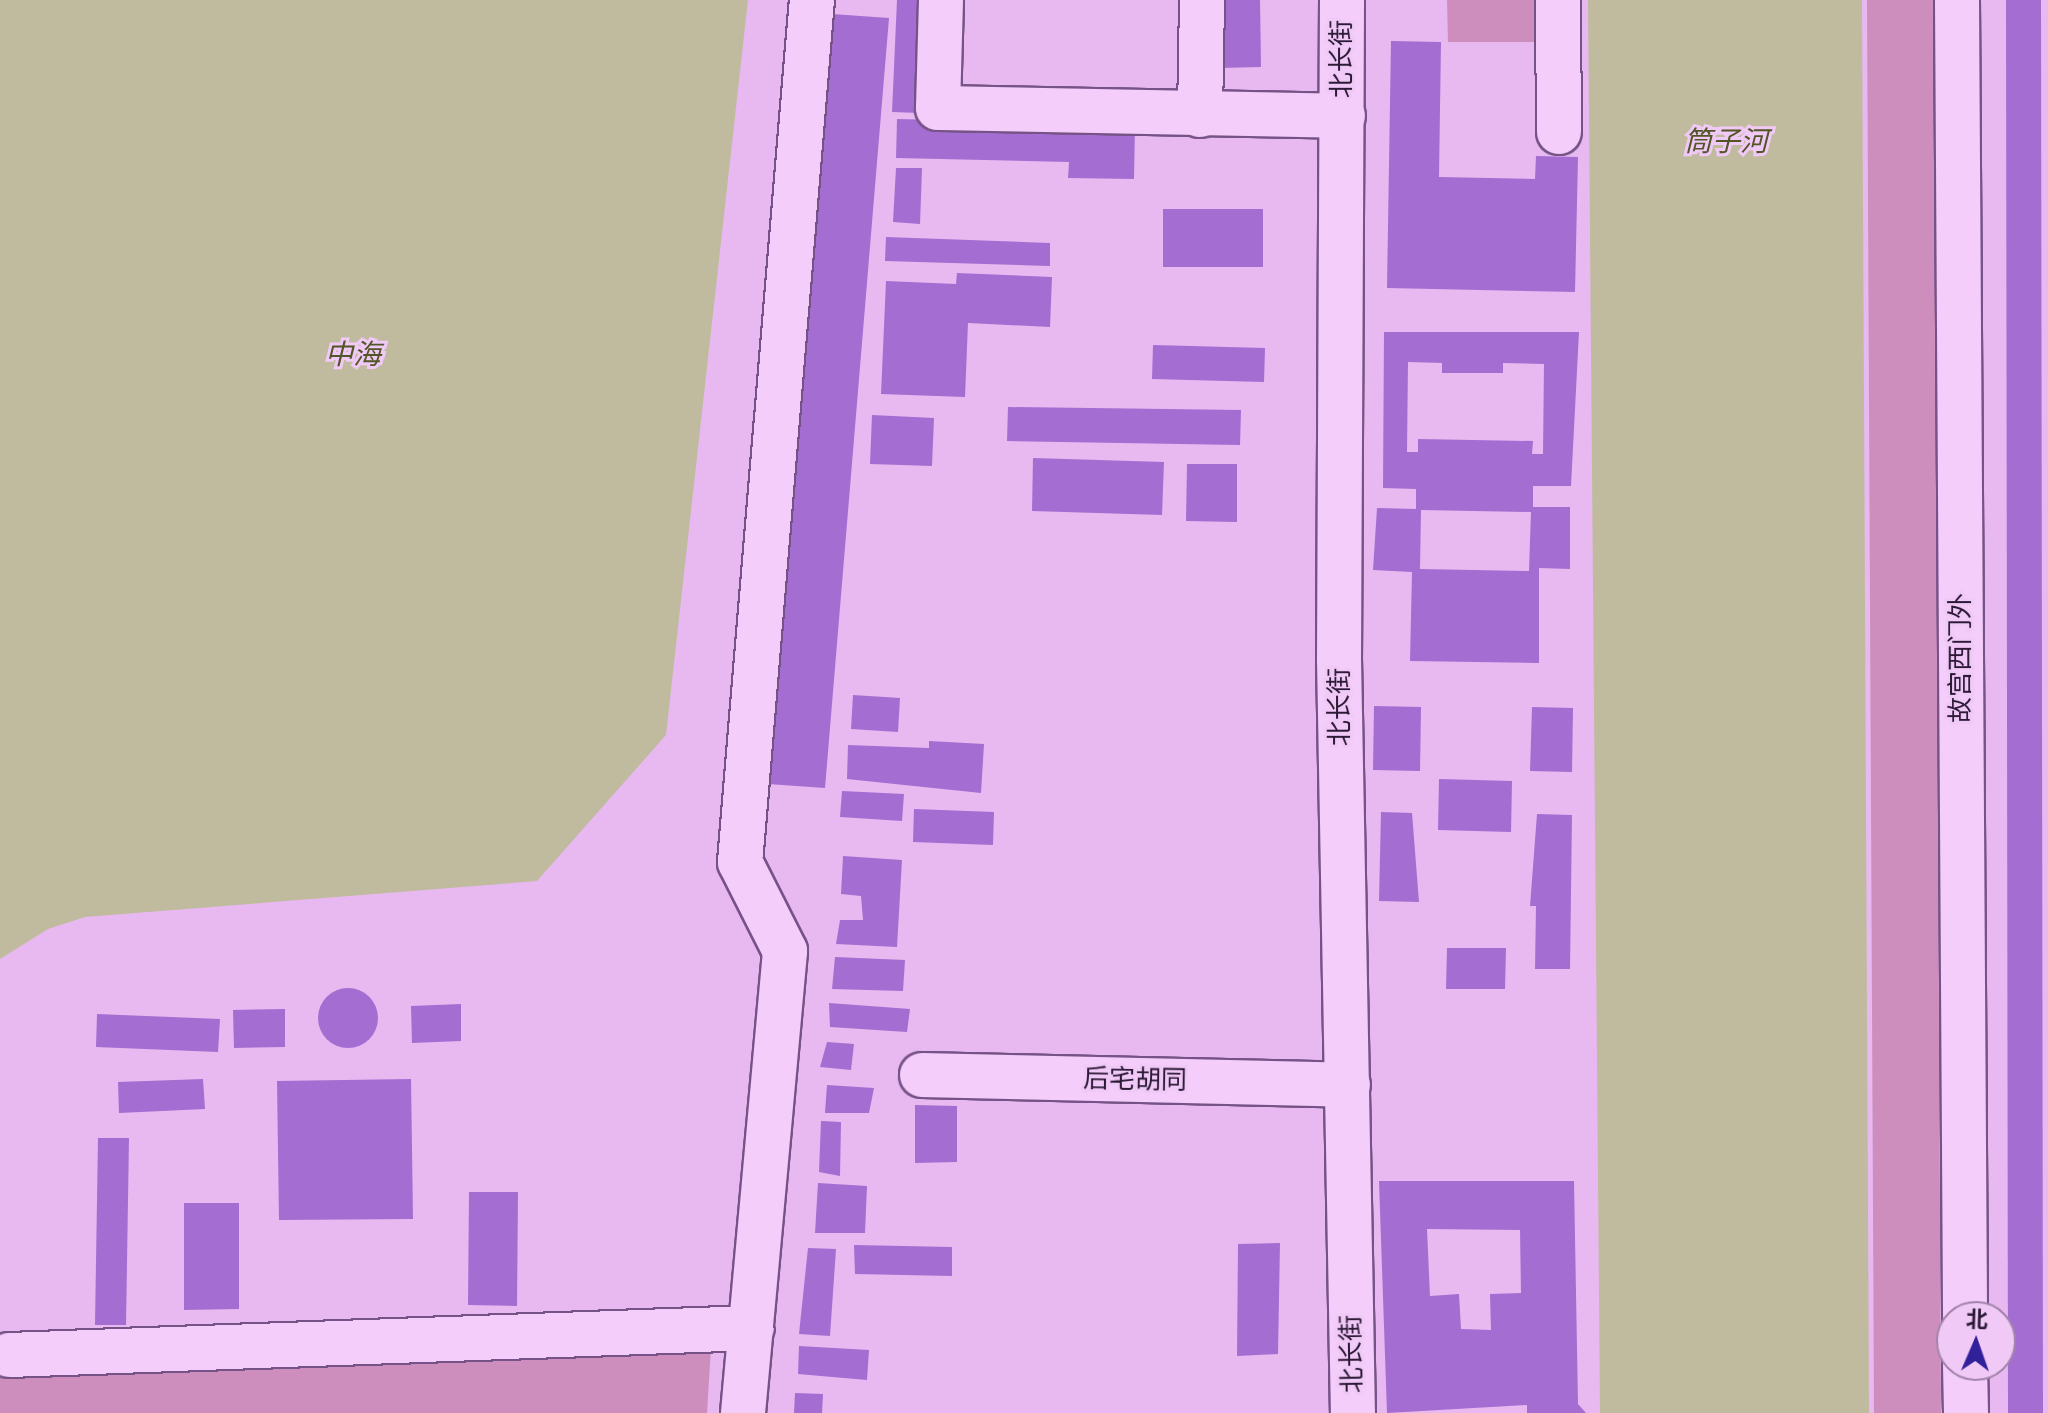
<!DOCTYPE html>
<meta charset="utf-8">
<style>
body{margin:0}
#map{position:relative;width:2048px;height:1413px;overflow:hidden;background:#e7b9f0;font-family:"Source Serif 4","Noto Sans SC",serif}
div>[style]{position:absolute}
.green>*{inset:0;background:#ce8ebd}
.water>*{inset:0;background:#c0bb9e}
.building>*{inset:0;background:#a46dd1}
.round{border-radius:50%}
.roads{filter:drop-shadow(2px 0 #765387) drop-shadow(-2px 0 #765387) drop-shadow(0 2px #765387) drop-shadow(0 -2px #765387)}
.minor>*{height:44px;margin:-22px;padding:0 22px;transform-origin:22px;border-radius:22px;background:#f4cdfb}
span{translate:-50% -50%;white-space:nowrap;text-align:center;line-height:1.15;-webkit-text-stroke:6px #f0c9f7;paint-order:stroke}
.street-label{font-size:26px;color:#2b1935}
.water-label{font-size:28px;color:#525627;font-style:italic}
.north{position:absolute;left:1936px;top:1301px;width:80px;height:80px;box-sizing:border-box;background:#f0c9f7;border:2px solid #a183a9;border-radius:50%;rotate:2deg;font-size:22px;font-weight:700;line-height:32px;text-align:center;color:#2b1935}
.north::after{content:'';display:block;margin:auto;width:28px;height:36px;background:#302099;clip-path:polygon(50% 0,100% 100%,50% 72%,0 100%)}
</style>
<div id="map">
<div class="green">
<i style="clip-path:polygon(1447px 0,1552px 0,1552px 42px,1448px 42px)"></i>
<i style="clip-path:polygon(1867px 0,1934px 0,1941px 1413px,1874px 1413px)"></i>
<i style="clip-path:polygon(712px 1330px,707px 1413px,0 1413px,0 1358px)"></i>
</div>
<div class="water">
<i style="clip-path:polygon(0 0,748px 0,666px 735px,537px 881px,85px 917px,48px 929px,0 959px)"></i>
<i style="clip-path:polygon(1588px 0,1862px 0,1869px 1413px,1600px 1413px)"></i>
</div>
<div class="building">
<i style="clip-path:polygon(897px 0,925px 0,920px 113px,892px 112px)"></i>
<i style="clip-path:polygon(1218px 0,1260px 0,1261px 67px,1219px 68px)"></i>
<i style="clip-path:polygon(2006px 0,2041px 0,2043px 1413px,2008px 1413px)"></i>
<i style="clip-path:polygon(832px 14px,889px 18px,825px 788px,768px 784px)"></i>
<i style="clip-path:polygon(1391px 41px,1441px 42px,1439px 177px,1535px 179px,1536px 156px,1578px 157px,1575px 292px,1387px 288px)"></i>
<i style="clip-path:polygon(897px 119px,1135px 125px,1134px 179px,1068px 178px,1069px 162px,896px 158px)"></i>
<i style="clip-path:polygon(896px 168px,922px 168px,920px 224px,893px 222px)"></i>
<i style="clip-path:polygon(1163px 209px,1263px 209px,1263px 267px,1163px 267px)"></i>
<i style="clip-path:polygon(886px 237px,1050px 243px,1050px 266px,885px 261px)"></i>
<i style="clip-path:polygon(957px 273px,1052px 277px,1050px 327px,968px 323px,965px 397px,881px 394px,886px 281px,956px 284px)"></i>
<i style="clip-path:polygon(evenodd,1384px 332px,1579px 332px,1571px 486px,1533px 486px,1533px 507px,1570px 507px,1570px 569px,1539px 568px,1539px 663px,1410px 661px,1412px 572px,1373px 570px,1377px 508px,1416px 509px,1416px 489px,1383px 488px,1384px 332px,1408px 362px,1442px 363px,1442px 373px,1503px 373px,1503px 363px,1544px 364px,1543px 454px,1532px 454px,1533px 441px,1418px 439px,1418px 452px,1407px 452px,1408px 362px,1384px 332px,1421px 510px,1531px 512px,1529px 571px,1420px 569px,1421px 510px)"></i>
<i style="clip-path:polygon(1153px 345px,1265px 348px,1264px 382px,1152px 379px)"></i>
<i style="clip-path:polygon(1008px 407px,1241px 410px,1240px 445px,1007px 441px)"></i>
<i style="clip-path:polygon(872px 415px,934px 418px,932px 466px,870px 464px)"></i>
<i style="clip-path:polygon(1033px 458px,1164px 462px,1162px 515px,1032px 511px)"></i>
<i style="clip-path:polygon(1187px 464px,1237px 464px,1237px 522px,1186px 521px)"></i>
<i style="clip-path:polygon(853px 695px,900px 698px,898px 732px,851px 729px)"></i>
<i style="clip-path:polygon(1374px 706px,1421px 707px,1420px 771px,1373px 770px)"></i>
<i style="clip-path:polygon(1532px 707px,1573px 708px,1572px 772px,1530px 771px)"></i>
<i style="clip-path:polygon(929px 741px,984px 744px,981px 793px,847px 779px,848px 745px,929px 748px)"></i>
<i style="clip-path:polygon(1439px 779px,1512px 781px,1511px 832px,1438px 830px)"></i>
<i style="clip-path:polygon(842px 791px,904px 794px,902px 821px,840px 817px)"></i>
<i style="clip-path:polygon(914px 809px,994px 812px,993px 845px,913px 842px)"></i>
<i style="clip-path:polygon(1381px 812px,1412px 813px,1419px 902px,1379px 901px)"></i>
<i style="clip-path:polygon(1537px 814px,1572px 815px,1570px 969px,1535px 969px,1536px 906px,1530px 906px)"></i>
<i style="clip-path:polygon(843px 856px,902px 860px,897px 947px,836px 944px,840px 920px,863px 920px,861px 896px,841px 894px)"></i>
<i style="clip-path:polygon(1447px 948px,1506px 948px,1505px 989px,1446px 989px)"></i>
<i style="clip-path:polygon(835px 957px,905px 960px,903px 991px,832px 989px)"></i>
<i class="round" style="left:318px;top:988px;width:60px;height:60px"></i>
<i style="clip-path:polygon(829px 1003px,910px 1009px,907px 1032px,830px 1027px)"></i>
<i style="clip-path:polygon(461px 1004px,461px 1041px,412px 1043px,411px 1006px)"></i>
<i style="clip-path:polygon(285px 1009px,285px 1047px,234px 1048px,233px 1010px)"></i>
<i style="clip-path:polygon(97px 1014px,220px 1019px,218px 1052px,96px 1047px)"></i>
<i style="clip-path:polygon(827px 1042px,854px 1044px,851px 1070px,820px 1067px)"></i>
<i style="clip-path:polygon(203px 1079px,205px 1109px,119px 1113px,118px 1082px)"></i>
<i style="clip-path:polygon(411px 1079px,413px 1219px,279px 1220px,277px 1081px)"></i>
<i style="clip-path:polygon(827px 1085px,874px 1088px,869px 1113px,825px 1113px)"></i>
<i style="clip-path:polygon(915px 1105px,957px 1106px,957px 1162px,915px 1163px)"></i>
<i style="clip-path:polygon(821px 1121px,841px 1122px,840px 1176px,819px 1172px)"></i>
<i style="clip-path:polygon(98px 1138px,129px 1138px,126px 1325px,95px 1325px)"></i>
<i style="clip-path:polygon(evenodd,1379px 1181px,1574px 1181px,1578px 1404px,1586px 1413px,1527px 1413px,1527px 1405px,1387px 1413px,1379px 1181px,1427px 1229px,1520px 1230px,1521px 1293px,1490px 1294px,1491px 1330px,1461px 1329px,1459px 1294px,1430px 1296px,1427px 1229px)"></i>
<i style="clip-path:polygon(818px 1183px,867px 1186px,865px 1233px,815px 1233px)"></i>
<i style="clip-path:polygon(469px 1192px,518px 1192px,517px 1306px,468px 1305px)"></i>
<i style="clip-path:polygon(184px 1203px,239px 1203px,239px 1309px,184px 1310px)"></i>
<i style="clip-path:polygon(1280px 1243px,1278px 1354px,1237px 1356px,1238px 1244px)"></i>
<i style="clip-path:polygon(854px 1245px,952px 1247px,952px 1276px,855px 1274px)"></i>
<i style="clip-path:polygon(808px 1248px,836px 1249px,830px 1336px,799px 1334px)"></i>
<i style="clip-path:polygon(799px 1346px,869px 1350px,867px 1380px,798px 1374px)"></i>
<i style="clip-path:polygon(795px 1393px,823px 1394px,822px 1413px,794px 1413px)"></i>
</div>
<div class="roads">
<div class="minor">
<i style="left:941px;top:0;width:108px;rotate:91.6deg"></i>
<i style="left:938px;top:108px;width:405px;rotate:1.1deg"></i>
<i style="left:1342px;top:0;width:659px;rotate:90.26deg"></i>
<i style="left:1339px;top:659px;width:754px;rotate:88.94deg"></i>
<i style="left:1558px;top:0;width:132px;rotate:89.6deg"></i>
<i style="left:1957px;top:0;width:1317px;rotate:89.65deg"></i>
<i style="left:1200px;top:115px;width:115px;rotate:-89deg"></i>
<i style="left:922px;top:1075px;width:426px;rotate:1.3deg"></i>
<i style="left:9px;top:1355px;width:743px;rotate:-2.08deg"></i>
<i style="left:1965px;top:1365px;width:48px;rotate:88.8deg"></i>
<i style="left:743px;top:1413px;width:464px;rotate:-84.8deg"></i>
<i style="left:785px;top:951px;width:100px;rotate:-116.8deg"></i>
<i style="left:740px;top:862px;width:865px;rotate:-85.23deg"></i>
</div>
</div>
<div class="street-label">
<span style="left:1342px;top:59px;rotate:-90deg">北长街</span>
<span style="left:1961px;top:658px;rotate:-90deg">故宫西门外</span>
<span style="left:1340px;top:707px;rotate:-90deg">北长街</span>
<span style="left:1135px;top:1080px;rotate:1deg">后宅胡同</span>
<span style="left:1352px;top:1354px;rotate:-91deg">北长街</span>
</div>
<div class="water-label">
<span style="left:1726px;top:141px">筒子河</span>
<span style="left:353px;top:354px">中海</span>
</div>
<div class="north">北</div>
</div>
